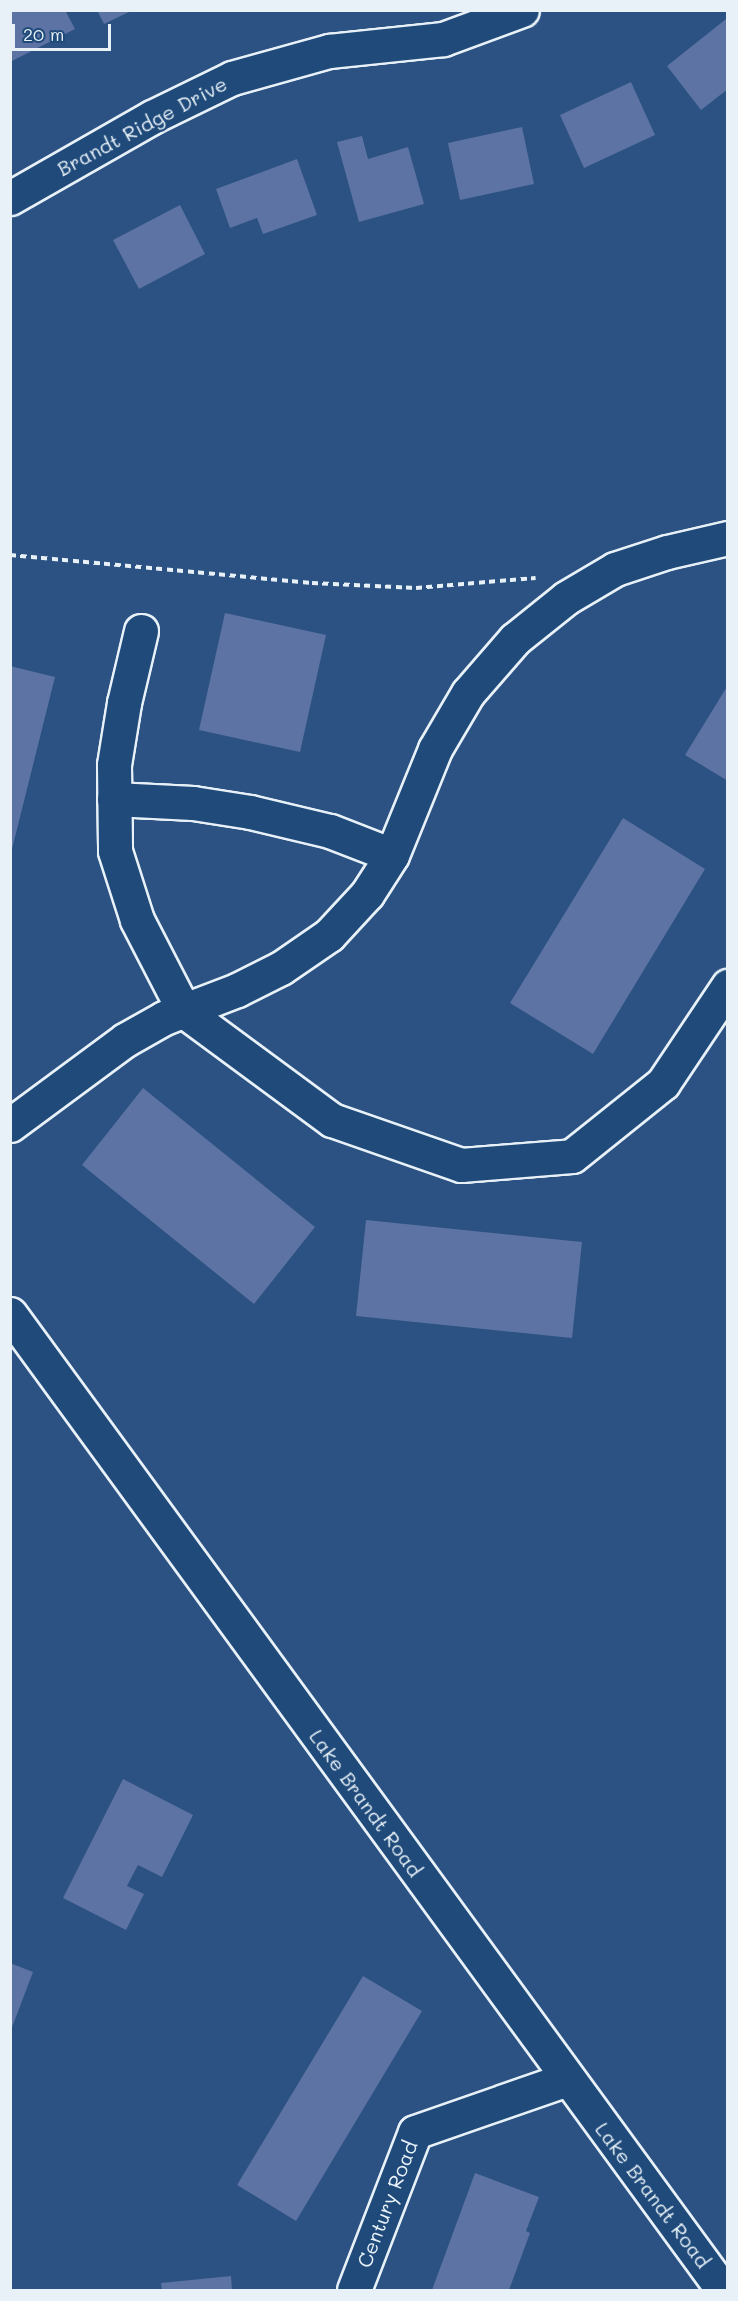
<!DOCTYPE html>
<style>
body{margin:0}
#map{position:relative;width:738px;height:2301px;overflow:hidden;background:#2b5282;font-family:Mali,sans-serif}
div>[style]{position:absolute}
.building>*{inset:0;background:#5c73a3}
.path>*{height:4px;margin-top:-2px;transform-origin:0;background:repeating-linear-gradient(90deg,#e8f1f8 0 6px,transparent 0 10.5px)}
.roads{filter:drop-shadow(2px 0 #e8f1f8) drop-shadow(-2px 0 #e8f1f8) drop-shadow(0 2px #e8f1f8) drop-shadow(0 -2px #e8f1f8)}
.minor>*{height:33px;margin:-16.5px;padding:0 16.5px;transform-origin:16.5px;border-radius:16.5px;background:#1f4a7a}
span{translate:-50% -50%;white-space:nowrap;text-align:center;line-height:1.15;-webkit-text-stroke:4.5px #1f4a7a;paint-order:stroke}
.street-label{font-size:20px;color:#e8f1f8}
.frame{position:absolute;inset:0;border:12px solid #e8f1f8;pointer-events:none}
.scale{position:absolute;left:12px;top:24px;width:99px;height:27px;box-sizing:border-box;border:3px solid #e8f1f8;border-top:0;padding-left:8px;font-size:18px;line-height:21px;white-space:nowrap;color:#e8f1f8;-webkit-text-stroke:4px #1f4a7a;paint-order:stroke}
</style>
<div id="map">
<div class="building">
<i style="clip-path:polygon(10px 10px,65px 10px,75px 29px,10px 62px)"></i>
<i style="clip-path:polygon(97px 10px,133px 10px,104px 24px)"></i>
<i style="clip-path:polygon(726px 19px,728px 89px,701px 110px,667px 66px)"></i>
<i style="clip-path:polygon(631px 82px,655px 135px,584px 168px,560px 115px)"></i>
<i style="clip-path:polygon(522px 127px,534px 184px,460px 200px,448px 143px)"></i>
<i style="clip-path:polygon(362px 136px,368px 159px,408px 147px,424px 204px,359px 222px,337px 142px)"></i>
<i style="clip-path:polygon(297px 159px,317px 215px,263px 234px,257px 218px,230px 228px,216px 189px)"></i>
<i style="clip-path:polygon(180px 205px,205px 254px,139px 289px,113px 240px)"></i>
<i style="clip-path:polygon(225px 613px,326px 635px,300px 752px,199px 730px)"></i>
<i style="clip-path:polygon(10px 666px,55px 677px,11px 853px,10px 853px)"></i>
<i style="clip-path:polygon(728px 685px,728px 781px,685px 755px)"></i>
<i style="clip-path:polygon(623px 818px,705px 869px,593px 1054px,510px 1003px)"></i>
<i style="clip-path:polygon(143px 1088px,315px 1227px,254px 1304px,82px 1165px)"></i>
<i style="clip-path:polygon(366px 1220px,582px 1242px,572px 1338px,356px 1316px)"></i>
<i style="clip-path:polygon(123px 1779px,193px 1815px,162px 1877px,138px 1865px,127px 1886px,144px 1894px,126px 1930px,63px 1898px)"></i>
<i style="clip-path:polygon(10px 1963px,33px 1972px,11px 2030px,10px 2030px)"></i>
<i style="clip-path:polygon(363px 1976px,422px 2011px,296px 2221px,237px 2185px)"></i>
<i style="clip-path:polygon(475px 2173px,539px 2197px,526px 2231px,530px 2233px,509px 2290px,432px 2290px)"></i>
<i style="clip-path:polygon(231px 2276px,232px 2290px,162px 2290px,161px 2283px)"></i>
</div>
<div class="path">
<i style="left:10px;top:555px;width:303px;rotate:5.3deg"></i>
<i style="left:312px;top:583px;width:104px;rotate:2.8deg"></i>
<i style="left:416px;top:588px;width:120px;rotate:-4.8deg"></i>
</div>
<div class="roads">
<div class="minor">
<i style="left:10px;top:198px;width:163px;rotate:-29.7deg"></i>
<i style="left:152px;top:117px;width:89px;rotate:-26deg"></i>
<i style="left:232px;top:78px;width:101px;rotate:-15.6deg"></i>
<i style="left:329px;top:51px;width:115px;rotate:-6deg"></i>
<i style="left:443px;top:39px;width:84px;rotate:-20.2deg"></i>
<i style="left:141px;top:631px;width:74px;rotate:103.3deg"></i>
<i style="left:124px;top:703px;width:63px;rotate:99.2deg"></i>
<i style="left:114px;top:765px;width:86px;rotate:89.3deg"></i>
<i style="left:115px;top:851px;width:72px;rotate:72.3deg"></i>
<i style="left:137px;top:920px;width:102px;rotate:62.7deg"></i>
<i style="left:184px;top:1011px;width:184px;rotate:36.4deg"></i>
<i style="left:332px;top:1120px;width:137px;rotate:19.2deg"></i>
<i style="left:461px;top:1165px;width:111px;rotate:-4.6deg"></i>
<i style="left:572px;top:1156px;width:117px;rotate:-38.7deg"></i>
<i style="left:663px;top:1083px;width:117px;rotate:-56.2deg"></i>
<i style="left:114px;top:799px;width:79px;rotate:2.9deg"></i>
<i style="left:193px;top:803px;width:58px;rotate:9deg"></i>
<i style="left:250px;top:812px;width:82px;rotate:13.4deg"></i>
<i style="left:330px;top:831px;width:66px;rotate:21.2deg"></i>
<i style="left:10px;top:1125px;width:143px;rotate:-36.5deg"></i>
<i style="left:125px;top:1040px;width:45px;rotate:-29.4deg"></i>
<i style="left:164px;top:1018px;width:78px;rotate:-21deg"></i>
<i style="left:237px;top:990px;width:49px;rotate:-26.6deg"></i>
<i style="left:281px;top:968px;width:58px;rotate:-34.5deg"></i>
<i style="left:329px;top:935px;width:56px;rotate:-47.2deg"></i>
<i style="left:367px;top:894px;width:46px;rotate:-57.3deg"></i>
<i style="left:392px;top:855px;width:114px;rotate:-67.9deg"></i>
<i style="left:435px;top:749px;width:65px;rotate:-59.5deg"></i>
<i style="left:468px;top:693px;width:72px;rotate:-49deg"></i>
<i style="left:515px;top:639px;width:65px;rotate:-38.8deg"></i>
<i style="left:566px;top:598px;width:57px;rotate:-30.6deg"></i>
<i style="left:615px;top:569px;width:55px;rotate:-18.1deg"></i>
<i style="left:667px;top:552px;width:63px;rotate:-12.9deg"></i>
<i style="left:10px;top:1314px;width:1209px;rotate:53.85deg"></i>
<i style="left:354px;top:2290px;width:169px;rotate:-68.9deg"></i>
<i style="left:415px;top:2132px;width:161px;rotate:-19.2deg"></i>
</div>
</div>
<div class="street-label">
<span style="left:142px;top:126px;rotate:-28deg">Brandt Ridge Drive</span>
<span style="left:366px;top:1803px;rotate:54deg">Lake Brandt Road</span>
<span style="left:653px;top:2195px;rotate:53deg">Lake Brandt Road</span>
<span style="left:387px;top:2204px;rotate:-69deg">Century Road</span>
</div>
<div class="frame"></div>
<div class="scale">20 m</div>
</div>
